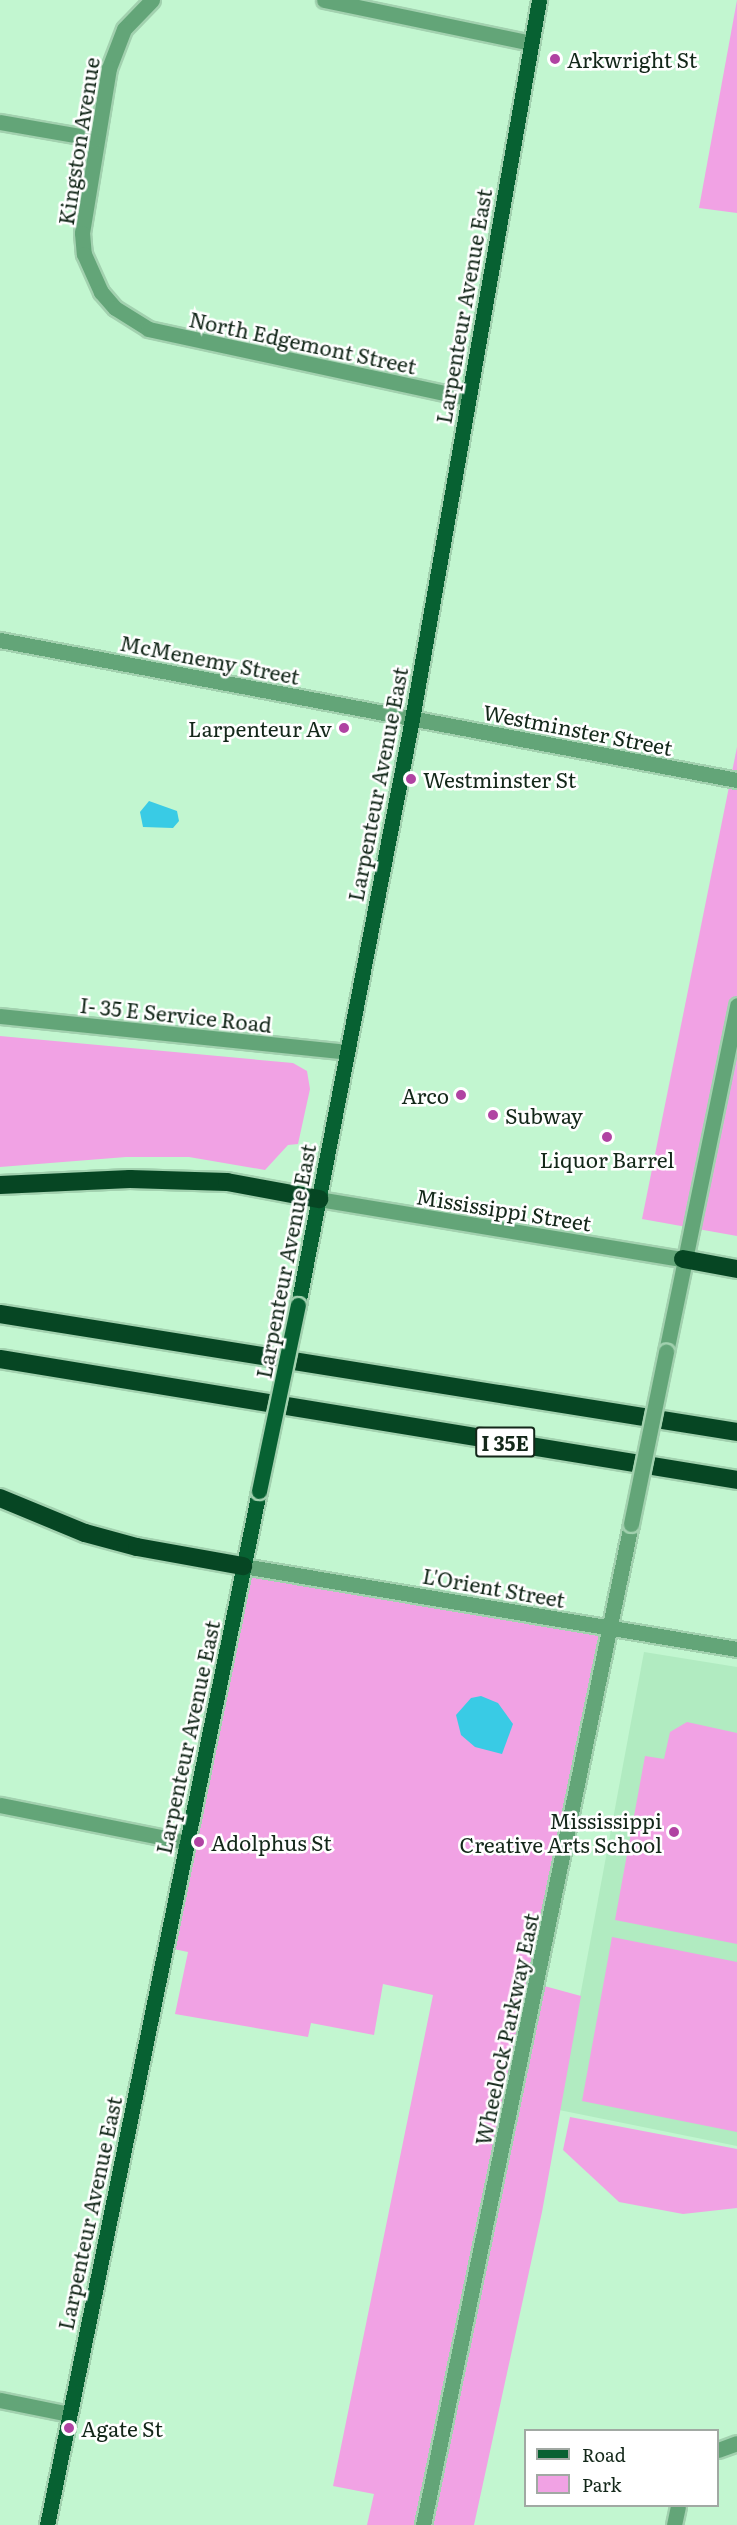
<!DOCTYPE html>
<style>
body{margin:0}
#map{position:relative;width:737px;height:2525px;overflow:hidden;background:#c2f6d0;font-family:Literata,serif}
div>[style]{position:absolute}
.built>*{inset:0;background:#b1ebc1}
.green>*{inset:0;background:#f1a2e4}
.water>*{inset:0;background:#39cbe5}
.roads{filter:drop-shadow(2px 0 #a2d1af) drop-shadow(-2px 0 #a2d1af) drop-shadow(0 2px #a2d1af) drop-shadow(0 -2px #a2d1af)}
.minor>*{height:15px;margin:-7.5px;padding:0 7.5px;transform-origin:7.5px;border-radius:7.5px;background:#63a578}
.major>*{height:15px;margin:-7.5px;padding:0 7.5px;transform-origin:7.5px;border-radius:7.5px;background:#076132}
.highway>*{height:18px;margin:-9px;padding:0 9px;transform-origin:9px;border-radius:9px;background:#064623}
.bridges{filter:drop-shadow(2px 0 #a2d1af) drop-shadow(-2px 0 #a2d1af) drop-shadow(0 2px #a2d1af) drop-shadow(0 -2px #a2d1af)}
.minor-bridge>*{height:15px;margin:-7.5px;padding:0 7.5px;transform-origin:7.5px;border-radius:7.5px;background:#63a578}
.major-bridge>*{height:15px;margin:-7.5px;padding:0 7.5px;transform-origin:7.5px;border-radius:7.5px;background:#076132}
.dots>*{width:16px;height:16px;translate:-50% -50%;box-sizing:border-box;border:3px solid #fff;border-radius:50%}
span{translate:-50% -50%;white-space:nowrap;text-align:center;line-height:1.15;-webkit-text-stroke:5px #fff;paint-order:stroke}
.shield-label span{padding:2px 4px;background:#fff;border:2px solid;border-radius:4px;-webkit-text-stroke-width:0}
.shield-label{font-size:20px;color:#132719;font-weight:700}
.poi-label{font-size:21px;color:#132719}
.left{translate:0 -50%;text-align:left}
.right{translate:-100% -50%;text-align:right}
.street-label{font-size:21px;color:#132719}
.legend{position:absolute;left:524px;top:2429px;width:195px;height:78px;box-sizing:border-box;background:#fff;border:2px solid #a1a9a3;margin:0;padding:8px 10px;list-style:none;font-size:18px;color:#132719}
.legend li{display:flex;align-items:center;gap:12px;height:30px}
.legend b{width:30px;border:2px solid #a1a9a3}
</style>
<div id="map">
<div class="built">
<i style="clip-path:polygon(644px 1652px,737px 1667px,737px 2146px,559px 2110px)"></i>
</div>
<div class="green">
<i style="clip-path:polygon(737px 0,737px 213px,699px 208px)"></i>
<i style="clip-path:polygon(737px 747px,737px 1236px,642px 1219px)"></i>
<i style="clip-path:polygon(0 1036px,293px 1063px,307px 1071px,310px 1089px,298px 1144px,288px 1145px,265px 1170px,189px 1157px,126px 1157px,0 1167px)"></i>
<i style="clip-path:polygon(243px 1566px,609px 1628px,537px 1984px,581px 1996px,542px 2212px,474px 2525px,367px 2525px,374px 2494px,333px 2486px,433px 1995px,383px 1984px,374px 2035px,311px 2023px,308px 2037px,175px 2014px,188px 1952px,164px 1947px)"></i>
<i style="clip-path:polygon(687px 1722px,737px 1733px,737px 1944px,615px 1920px,645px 1756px,664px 1759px,670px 1732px)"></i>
<i style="clip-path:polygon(612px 1937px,737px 1962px,737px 2132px,582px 2101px)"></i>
<i style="clip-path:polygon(570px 2117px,737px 2149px,737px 2208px,683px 2214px,619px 2202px,563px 2150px)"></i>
</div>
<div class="water">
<i style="clip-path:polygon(149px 801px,177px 811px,179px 821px,173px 828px,143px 827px,140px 812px)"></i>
<i style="clip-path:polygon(481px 1696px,498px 1703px,513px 1724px,502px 1754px,475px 1747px,461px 1735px,456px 1715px,471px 1698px)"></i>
</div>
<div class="roads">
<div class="minor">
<i style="left:152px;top:0;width:40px;rotate:134deg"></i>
<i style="left:124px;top:29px;width:42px;rotate:111deg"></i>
<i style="left:109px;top:68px;width:167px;rotate:99.3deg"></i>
<i style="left:82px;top:233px;width:21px;rotate:85deg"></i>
<i style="left:84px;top:254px;width:42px;rotate:65.9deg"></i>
<i style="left:101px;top:292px;width:21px;rotate:49deg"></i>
<i style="left:115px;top:308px;width:39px;rotate:32deg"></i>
<i style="left:148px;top:329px;width:327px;rotate:12.2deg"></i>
<i style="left:324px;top:0;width:211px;rotate:11.7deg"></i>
<i style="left:0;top:122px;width:98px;rotate:9.9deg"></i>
<i style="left:0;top:640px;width:750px;rotate:10.76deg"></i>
<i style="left:0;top:1016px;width:349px;rotate:5.9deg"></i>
<i style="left:319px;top:1199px;width:369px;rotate:9.4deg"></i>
<i style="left:666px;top:1352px;width:354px;rotate:-78.4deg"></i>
<i style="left:243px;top:1566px;width:501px;rotate:9.54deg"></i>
<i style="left:0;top:1805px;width:190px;rotate:11.3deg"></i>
<i style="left:0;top:2400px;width:70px;rotate:11.5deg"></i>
<i style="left:718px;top:2450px;width:20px;rotate:-20deg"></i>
<i style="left:423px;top:2525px;width:1022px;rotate:-78.26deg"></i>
<i style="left:674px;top:2525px;width:19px;rotate:-78deg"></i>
</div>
<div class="major">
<i style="left:298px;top:1305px;width:597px;rotate:-78.99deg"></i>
<i style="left:412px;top:719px;width:730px;rotate:-79.98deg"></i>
<i style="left:47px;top:2525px;width:1056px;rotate:-78.41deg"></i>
</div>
<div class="highway">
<i style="left:0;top:1185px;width:130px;rotate:-2.6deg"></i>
<i style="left:130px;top:1179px;width:97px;rotate:1.8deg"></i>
<i style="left:227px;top:1182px;width:94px;rotate:10.5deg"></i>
<i style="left:683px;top:1259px;width:55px;rotate:10.5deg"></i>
<i style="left:0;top:1314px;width:746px;rotate:9.1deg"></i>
<i style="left:0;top:1359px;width:747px;rotate:9.32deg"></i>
<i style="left:0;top:1498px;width:92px;rotate:22.4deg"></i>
<i style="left:85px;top:1533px;width:54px;rotate:15.1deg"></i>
<i style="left:137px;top:1547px;width:108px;rotate:10.2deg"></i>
</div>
</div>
<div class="bridges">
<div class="minor-bridge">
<i style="left:631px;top:1524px;width:176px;rotate:-78.5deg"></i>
</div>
<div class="major-bridge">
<i style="left:259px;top:1491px;width:190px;rotate:-78.2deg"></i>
</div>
</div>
<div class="dots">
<i style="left:555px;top:59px;background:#b043a2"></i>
<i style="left:344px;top:728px;background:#b043a2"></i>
<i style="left:411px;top:779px;background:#b043a2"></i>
<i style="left:461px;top:1095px;background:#b043a2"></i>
<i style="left:493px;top:1115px;background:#b043a2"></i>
<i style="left:607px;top:1137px;background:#b043a2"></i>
<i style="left:674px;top:1832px;background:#b043a2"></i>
<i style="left:199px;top:1842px;background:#b043a2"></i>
<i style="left:69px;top:2428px;background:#b043a2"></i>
</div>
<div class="shield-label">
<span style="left:505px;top:1442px">I 35E</span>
</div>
<div class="poi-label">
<span class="left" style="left:567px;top:59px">Arkwright St</span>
<span class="right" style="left:332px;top:728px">Larpenteur Av</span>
<span class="left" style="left:423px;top:779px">Westminster St</span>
<span class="right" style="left:449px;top:1095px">Arco</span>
<span class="left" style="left:505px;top:1115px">Subway</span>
<span style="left:607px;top:1159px">Liquor Barrel</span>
<span class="right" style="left:662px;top:1832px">Mississippi<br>Creative Arts School</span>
<span class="left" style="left:211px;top:1842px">Adolphus St</span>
<span class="left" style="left:81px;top:2428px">Agate St</span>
</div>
<div class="street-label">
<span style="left:78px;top:141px;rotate:-81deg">Kingston Avenue</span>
<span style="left:463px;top:306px;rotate:-80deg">Larpenteur Avenue East</span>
<span style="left:303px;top:342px;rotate:12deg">North Edgemont Street</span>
<span style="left:210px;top:659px;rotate:11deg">McMenemy Street</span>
<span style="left:578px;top:729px;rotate:11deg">Westminster Street</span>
<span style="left:377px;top:784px;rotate:-79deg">Larpenteur Avenue East</span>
<span style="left:176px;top:1014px;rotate:6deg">I- 35 E Service Road</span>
<span style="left:504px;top:1209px;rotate:9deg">Mississippi Street</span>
<span style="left:285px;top:1261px;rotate:-79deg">Larpenteur Avenue East</span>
<span style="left:494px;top:1587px;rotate:10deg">L'Orient Street</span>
<span style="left:187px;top:1737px;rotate:-78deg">Larpenteur Avenue East</span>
<span style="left:506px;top:2029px;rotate:-78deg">Wheelock Parkway East</span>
<span style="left:89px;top:2213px;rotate:-78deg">Larpenteur Avenue East</span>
</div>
<ul class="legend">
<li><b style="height:8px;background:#076132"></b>Road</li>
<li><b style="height:16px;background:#f1a2e4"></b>Park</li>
</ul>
</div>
